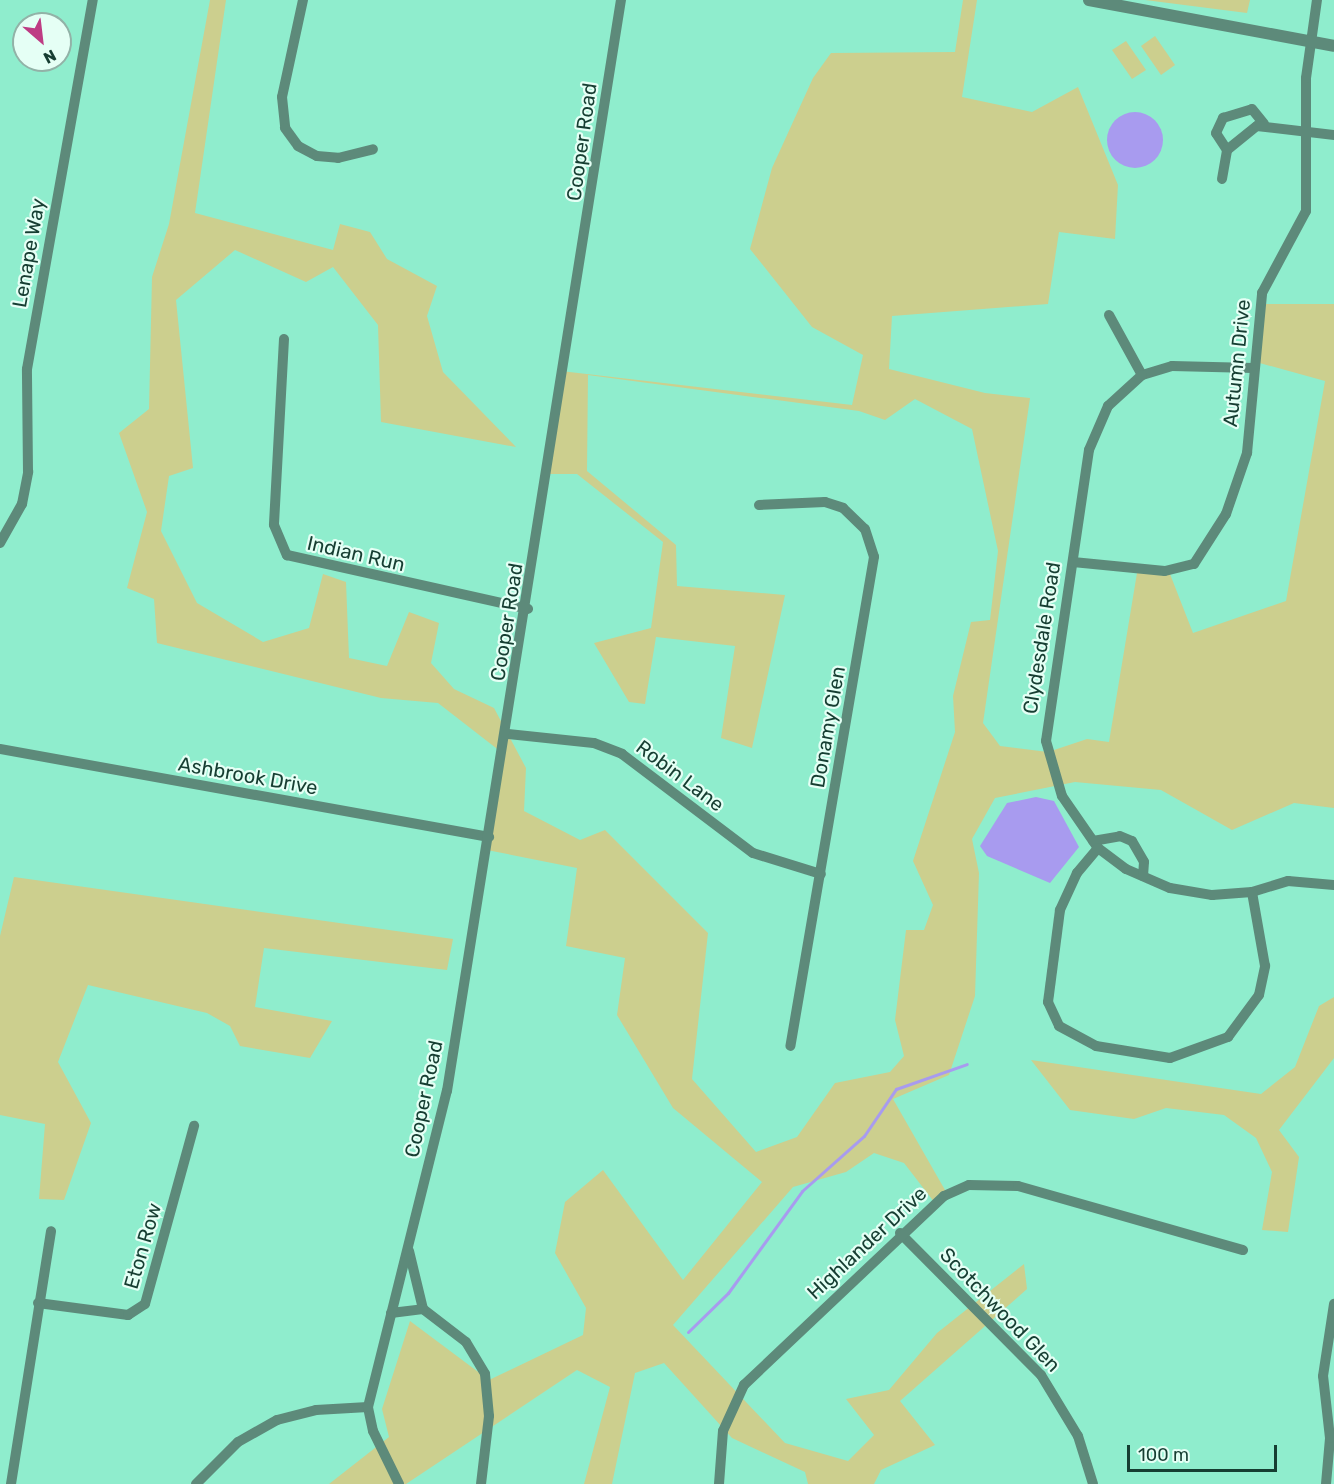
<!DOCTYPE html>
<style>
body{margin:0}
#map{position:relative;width:1334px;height:1484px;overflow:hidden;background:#8fedcd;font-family:Rubik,sans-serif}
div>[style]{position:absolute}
.green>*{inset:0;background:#cccf8e}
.water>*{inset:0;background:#a89bef}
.round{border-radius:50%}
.stream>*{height:3px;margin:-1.5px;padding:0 1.5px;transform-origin:1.5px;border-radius:1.5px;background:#a89bef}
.minor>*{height:10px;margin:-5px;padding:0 5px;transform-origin:5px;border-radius:5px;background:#5d8a7a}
.tertiary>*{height:12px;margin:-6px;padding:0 6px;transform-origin:6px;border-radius:6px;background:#5d8a7a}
span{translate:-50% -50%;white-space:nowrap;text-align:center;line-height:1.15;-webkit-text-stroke:4.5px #e5fff5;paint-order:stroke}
.street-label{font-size:20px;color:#163e32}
.north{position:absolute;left:12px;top:12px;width:60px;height:60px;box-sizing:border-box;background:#e5fff5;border:2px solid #92b2a7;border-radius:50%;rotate:152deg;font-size:16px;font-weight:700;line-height:24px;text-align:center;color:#163e32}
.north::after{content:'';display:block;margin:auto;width:21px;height:27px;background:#be3c84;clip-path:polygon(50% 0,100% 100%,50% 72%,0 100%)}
.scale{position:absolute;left:1127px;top:1445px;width:150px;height:27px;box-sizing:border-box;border:3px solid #163e32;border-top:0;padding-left:8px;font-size:18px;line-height:21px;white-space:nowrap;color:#163e32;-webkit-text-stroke:4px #e5fff5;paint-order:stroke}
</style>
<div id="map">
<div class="green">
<i style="clip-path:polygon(210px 0,226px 0,195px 213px,333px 250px,340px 224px,370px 232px,387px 259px,437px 286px,427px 316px,443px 372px,516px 447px,381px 422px,378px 325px,333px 267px,306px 282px,235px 250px,176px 300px,193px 468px,169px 476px,161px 531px,197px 603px,263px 642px,309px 628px,323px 574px,346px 582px,349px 658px,387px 666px,409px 612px,439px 623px,431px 663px,454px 689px,494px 708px,526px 768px,524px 811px,580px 840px,605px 830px,708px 933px,692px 1079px,756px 1152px,797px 1137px,835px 1083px,890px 1072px,904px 1056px,895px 1020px,906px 930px,924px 930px,933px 905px,913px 861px,955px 732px,953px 696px,971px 622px,990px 620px,998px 551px,972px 429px,915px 399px,885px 420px,859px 411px,588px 375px,587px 471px,676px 545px,677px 586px,785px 595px,752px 748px,721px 738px,735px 646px,656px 637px,645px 704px,629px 702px,594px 643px,651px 628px,663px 542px,577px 474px,547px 474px,561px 371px,852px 405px,863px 355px,812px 327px,750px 249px,772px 168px,813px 78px,831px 53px,955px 52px,963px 0,977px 0,962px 97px,1032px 112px,1078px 87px,1118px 185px,1115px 239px,1059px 232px,1048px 304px,892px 316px,889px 369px,985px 393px,1030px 398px,983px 723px,1000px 746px,1048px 752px,1087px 739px,1109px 742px,1137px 573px,1170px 574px,1193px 633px,1286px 601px,1325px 381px,1256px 362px,1261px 304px,1334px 304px,1334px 808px,1294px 803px,1232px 830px,1161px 790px,1075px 782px,995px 798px,972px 839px,979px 873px,975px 996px,949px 1075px,893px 1099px,949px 1197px,938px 1207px,904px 1163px,874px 1153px,846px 1172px,793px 1187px,673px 1325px,785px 1443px,848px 1461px,874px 1435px,846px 1399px,889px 1390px,937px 1333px,1024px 1264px,1027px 1289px,900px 1401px,935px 1445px,881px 1470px,874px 1484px,808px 1484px,805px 1472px,732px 1438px,664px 1363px,635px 1373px,612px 1484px,584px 1484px,610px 1387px,577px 1370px,406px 1484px,329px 1484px,389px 1437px,382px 1409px,410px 1321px,489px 1380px,583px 1335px,586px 1308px,555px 1253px,565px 1202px,603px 1170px,683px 1280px,762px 1182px,673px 1108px,617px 1015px,625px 958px,566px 946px,577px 868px,487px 850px,505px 755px,438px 703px,381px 698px,157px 643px,154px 599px,127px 588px,147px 512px,119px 433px,149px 409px,152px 277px,169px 224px)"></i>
<i style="clip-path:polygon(1145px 0,1250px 0,1247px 13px)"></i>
<i style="clip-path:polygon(1155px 36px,1175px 65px,1161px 75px,1141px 46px)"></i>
<i style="clip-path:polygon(1126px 41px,1146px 70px,1132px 79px,1112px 50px)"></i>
<i style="clip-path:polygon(14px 877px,453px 939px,447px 970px,264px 948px,255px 1007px,332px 1021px,310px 1058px,240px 1046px,230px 1026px,207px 1013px,88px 985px,58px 1062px,91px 1123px,64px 1200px,39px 1199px,45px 1124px,0 1115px,0 936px)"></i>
<i style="clip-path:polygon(1334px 997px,1334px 1058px,1279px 1130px,1299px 1157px,1288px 1232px,1262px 1230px,1272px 1172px,1256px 1138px,1224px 1115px,1166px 1108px,1134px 1119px,1070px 1110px,1031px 1060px,1261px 1094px,1295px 1067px,1319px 1006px)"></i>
</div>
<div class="water">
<i class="round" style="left:1107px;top:112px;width:56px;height:56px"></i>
<i style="clip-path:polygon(1036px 797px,1054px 801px,1079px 847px,1050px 883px,987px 856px,980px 846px,1007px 803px)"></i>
</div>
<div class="stream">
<i style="left:688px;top:1332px;width:56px;rotate:-44.3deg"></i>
<i style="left:728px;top:1293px;width:126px;rotate:-54deg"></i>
<i style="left:802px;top:1191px;width:83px;rotate:-41.6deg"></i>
<i style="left:864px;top:1136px;width:57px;rotate:-55.8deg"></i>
<i style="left:896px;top:1089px;width:75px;rotate:-19.4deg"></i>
</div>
<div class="minor">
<i style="left:303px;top:0;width:99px;rotate:102.2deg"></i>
<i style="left:282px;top:97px;width:31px;rotate:84deg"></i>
<i style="left:285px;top:128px;width:22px;rotate:54deg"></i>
<i style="left:298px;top:146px;width:21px;rotate:28deg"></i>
<i style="left:317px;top:156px;width:21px;rotate:5deg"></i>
<i style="left:338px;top:158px;width:36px;rotate:-14deg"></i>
<i style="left:1227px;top:150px;width:20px;rotate:-123deg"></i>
<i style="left:1216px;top:133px;width:17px;rotate:-65deg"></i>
<i style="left:1223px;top:118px;width:30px;rotate:-17deg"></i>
<i style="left:1252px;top:109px;width:19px;rotate:51deg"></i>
<i style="left:1222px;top:179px;width:29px;rotate:-80deg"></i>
<i style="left:1227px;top:150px;width:38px;rotate:-39deg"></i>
<i style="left:1257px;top:126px;width:78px;rotate:6.7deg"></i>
<i style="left:1109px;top:315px;width:68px;rotate:61.2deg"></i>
<i style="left:284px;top:339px;width:186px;rotate:93.1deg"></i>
<i style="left:274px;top:525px;width:33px;rotate:67deg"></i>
<i style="left:287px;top:555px;width:247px;rotate:12.6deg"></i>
<i style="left:1253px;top:368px;width:81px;rotate:-178.6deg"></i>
<i style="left:1172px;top:366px;width:31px;rotate:163deg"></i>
<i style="left:1142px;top:375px;width:46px;rotate:137.6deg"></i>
<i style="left:1108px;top:406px;width:48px;rotate:113.4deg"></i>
<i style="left:1089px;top:450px;width:294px;rotate:98.4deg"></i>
<i style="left:1046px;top:741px;width:57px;rotate:73.8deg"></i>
<i style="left:1062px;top:796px;width:63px;rotate:55.3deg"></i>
<i style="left:1098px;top:848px;width:35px;rotate:37deg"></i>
<i style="left:1126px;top:869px;width:48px;rotate:23.4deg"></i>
<i style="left:1170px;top:888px;width:43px;rotate:9.5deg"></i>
<i style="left:1212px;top:895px;width:40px;rotate:-4.3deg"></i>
<i style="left:1252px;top:892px;width:38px;rotate:-17deg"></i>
<i style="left:1288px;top:881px;width:46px;rotate:5deg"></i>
<i style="left:759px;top:505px;width:66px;rotate:-2.6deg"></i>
<i style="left:825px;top:502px;width:19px;rotate:18deg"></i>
<i style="left:843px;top:508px;width:30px;rotate:44deg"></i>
<i style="left:865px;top:529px;width:29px;rotate:72deg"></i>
<i style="left:874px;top:557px;width:496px;rotate:99.7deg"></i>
<i style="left:0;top:543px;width:45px;rotate:-60.6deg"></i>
<i style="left:22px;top:504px;width:33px;rotate:-79deg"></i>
<i style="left:28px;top:472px;width:103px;rotate:-90.6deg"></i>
<i style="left:27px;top:369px;width:375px;rotate:-79.9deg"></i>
<i style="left:1073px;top:562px;width:92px;rotate:5.6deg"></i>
<i style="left:1165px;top:571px;width:30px;rotate:-14deg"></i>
<i style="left:1194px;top:564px;width:59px;rotate:-57.4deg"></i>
<i style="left:1226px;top:514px;width:65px;rotate:-71deg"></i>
<i style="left:1247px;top:453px;width:161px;rotate:-84.6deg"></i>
<i style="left:1262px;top:293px;width:93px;rotate:-61.8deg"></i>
<i style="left:1306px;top:211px;width:133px;rotate:-90deg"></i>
<i style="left:1306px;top:78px;width:79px;rotate:-82deg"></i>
<i style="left:508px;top:734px;width:86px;rotate:6deg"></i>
<i style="left:594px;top:743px;width:30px;rotate:21deg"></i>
<i style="left:622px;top:754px;width:164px;rotate:37.1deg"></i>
<i style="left:753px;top:853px;width:71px;rotate:17.2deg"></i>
<i style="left:0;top:749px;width:497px;rotate:10.2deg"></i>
<i style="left:1093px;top:841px;width:27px;rotate:-10deg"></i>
<i style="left:1120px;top:836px;width:13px;rotate:23deg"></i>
<i style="left:1132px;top:841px;width:24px;rotate:60deg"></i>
<i style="left:1144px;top:862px;width:14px;rotate:94deg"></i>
<i style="left:1098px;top:848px;width:33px;rotate:130deg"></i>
<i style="left:1077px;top:873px;width:41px;rotate:114.7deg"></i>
<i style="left:1060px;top:910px;width:93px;rotate:97.4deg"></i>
<i style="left:1048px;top:1002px;width:26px;rotate:65deg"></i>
<i style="left:1059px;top:1026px;width:42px;rotate:28.4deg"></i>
<i style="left:1096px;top:1046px;width:75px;rotate:9.2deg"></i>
<i style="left:1170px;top:1058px;width:62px;rotate:-19.9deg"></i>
<i style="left:1228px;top:1037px;width:52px;rotate:-53.6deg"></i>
<i style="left:1259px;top:995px;width:30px;rotate:-78deg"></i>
<i style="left:1265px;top:966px;width:75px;rotate:-100deg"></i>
<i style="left:900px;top:1233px;width:200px;rotate:45.2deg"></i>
<i style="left:1041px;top:1375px;width:71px;rotate:58.8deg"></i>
<i style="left:1078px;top:1436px;width:50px;rotate:72.6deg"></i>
<i style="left:409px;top:1251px;width:60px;rotate:76.4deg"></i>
<i style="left:423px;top:1309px;width:54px;rotate:37.5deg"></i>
<i style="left:466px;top:1342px;width:37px;rotate:59deg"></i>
<i style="left:485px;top:1374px;width:42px;rotate:84.6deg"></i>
<i style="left:489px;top:1416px;width:68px;rotate:96.7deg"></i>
<i style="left:38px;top:1303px;width:91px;rotate:7.6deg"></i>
<i style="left:128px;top:1315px;width:20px;rotate:-33deg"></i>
<i style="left:145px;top:1304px;width:185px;rotate:-74.6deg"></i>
<i style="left:391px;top:1313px;width:32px;rotate:-7deg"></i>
<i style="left:11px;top:1484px;width:256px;rotate:-81deg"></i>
<i style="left:196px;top:1484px;width:59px;rotate:-45deg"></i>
<i style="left:238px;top:1442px;width:45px;rotate:-29.4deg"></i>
<i style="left:277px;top:1420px;width:40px;rotate:-14.4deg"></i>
<i style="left:316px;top:1410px;width:52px;rotate:-3.3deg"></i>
<i style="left:399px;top:1484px;width:59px;rotate:-116.1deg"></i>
<i style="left:373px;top:1431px;width:25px;rotate:-102deg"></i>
<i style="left:368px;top:1407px;width:326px;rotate:-76deg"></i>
<i style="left:447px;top:1091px;width:1105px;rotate:-80.94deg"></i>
<i style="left:719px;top:1484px;width:53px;rotate:-85.7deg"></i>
<i style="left:723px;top:1431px;width:51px;rotate:-65.5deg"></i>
<i style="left:744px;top:1385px;width:275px;rotate:-43.4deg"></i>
<i style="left:944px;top:1196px;width:27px;rotate:-24deg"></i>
<i style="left:969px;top:1185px;width:49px;rotate:1.2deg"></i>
<i style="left:1018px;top:1186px;width:234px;rotate:15.9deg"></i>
<i style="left:1326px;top:1484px;width:46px;rotate:-85deg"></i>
<i style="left:1330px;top:1438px;width:62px;rotate:-96.4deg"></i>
<i style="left:1323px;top:1376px;width:73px;rotate:-81.3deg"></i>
</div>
<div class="tertiary">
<i style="left:1089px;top:0;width:249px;rotate:10.6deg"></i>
</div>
<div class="street-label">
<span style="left:582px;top:142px;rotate:-82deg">Cooper Road</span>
<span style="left:29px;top:253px;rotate:-80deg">Lenape Way</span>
<span style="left:1237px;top:363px;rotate:-84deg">Autumn Drive</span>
<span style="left:356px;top:554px;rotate:13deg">Indian Run</span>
<span style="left:507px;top:622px;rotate:-81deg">Cooper Road</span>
<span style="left:1042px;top:638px;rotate:-81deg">Clydesdale Road</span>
<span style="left:828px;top:727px;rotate:-80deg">Donamy Glen</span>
<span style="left:248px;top:776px;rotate:10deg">Ashbrook Drive</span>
<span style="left:680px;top:776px;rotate:37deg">Robin Lane</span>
<span style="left:424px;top:1099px;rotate:-78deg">Cooper Road</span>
<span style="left:867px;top:1243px;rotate:-43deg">Highlander Drive</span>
<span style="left:143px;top:1246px;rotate:-74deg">Eton Row</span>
<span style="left:1000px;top:1310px;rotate:46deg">Scotchwood Glen</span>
</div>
<div class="north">N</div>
<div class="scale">100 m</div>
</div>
